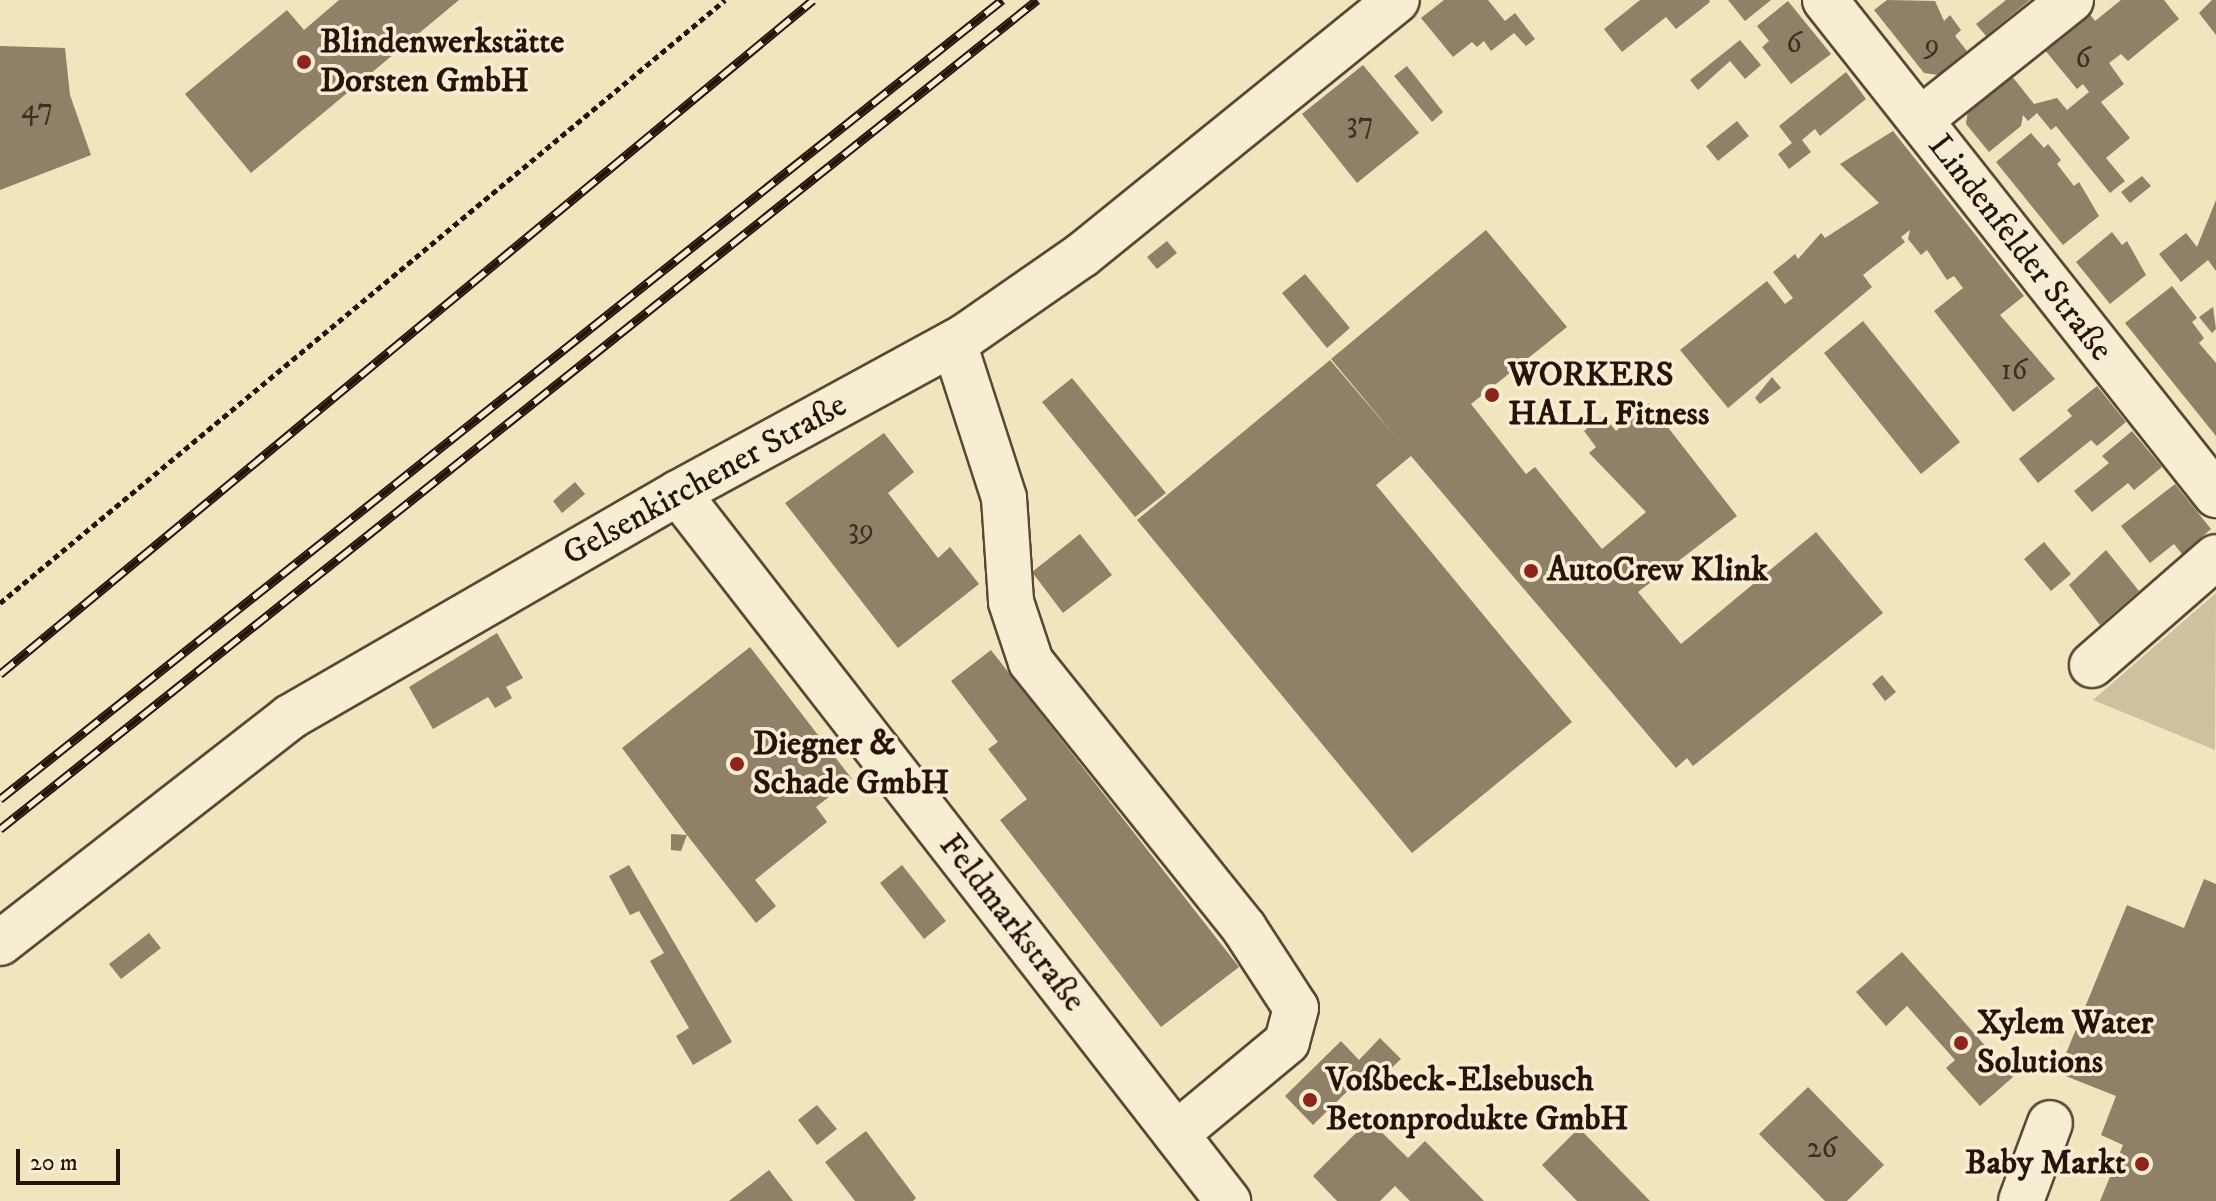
<!DOCTYPE html>
<meta charset="utf-8">
<style>
body{margin:0}
#map{position:relative;width:2216px;height:1201px;overflow:hidden;background:#f0e5bc;font-family:"IM FELL DW Pica",serif}
div>[style]{position:absolute}
.green>*{inset:0;background:#cec19e}
.building>*{inset:0;background:#908067}
.path>*{height:5px;margin-top:-2.5px;transform-origin:0;background:repeating-linear-gradient(90deg,#28120a 0 6px,transparent 0 10px)}
.roads{filter:drop-shadow(2px 0 #5a4736) drop-shadow(-2px 0 #5a4736) drop-shadow(0 2px #5a4736) drop-shadow(0 -2px #5a4736)}
.minor>*{height:44px;margin:-22px;padding:0 22px;transform-origin:22px;border-radius:22px;background:#f5eed3}
.rail>*{height:9px;margin-top:-4.5px;transform-origin:0;background:repeating-linear-gradient(90deg,#f5eed3 0 18px,#28120a 0 36px);box-sizing:border-box;border-block:2px solid #28120a}
.dots>*{width:22px;height:22px;translate:-50% -50%;box-sizing:border-box;border:4px solid #f5eed3;border-radius:50%}
span{translate:-50% -50%;white-space:nowrap;text-align:center;line-height:1.15;-webkit-text-stroke:7px #f5eed3;paint-order:stroke}
.number-label{font-size:30px;color:#422e21}
.number-label span{-webkit-text-stroke-width:0}
.poi-label{font-size:34px;color:#28120a;font-weight:700}
.left{translate:0 -50%;text-align:left}
.right{translate:-100% -50%;text-align:right}
.street-label{font-size:34px;color:#28120a}
.scale{position:absolute;left:16px;top:1149px;width:104px;height:36px;box-sizing:border-box;border:4px solid #28120a;border-top:0;padding-left:10px;font-size:24px;line-height:28px;white-space:nowrap;color:#28120a;-webkit-text-stroke:6px #f5eed3;paint-order:stroke}
</style>
<div id="map">
<div class="green">
<i style="clip-path:polygon(2216px 593px,2215px 750px,2093px 700px)"></i>
</div>
<div class="building">
<i style="clip-path:polygon(339px 0,459px 0,251px 173px,185px 94px,287px 10px,304px 30px)"></i>
<i style="clip-path:polygon(1444px 0,1488px 0,1505px 21px,1515px 13px,1535px 39px,1526px 46px,1514px 33px,1491px 51px,1484px 41px,1477px 47px,1472px 42px,1453px 57px,1421px 18px)"></i>
<i style="clip-path:polygon(1640px 0,1709px 0,1710px 2px,1676px 29px,1666px 17px,1622px 52px,1604px 29px)"></i>
<i style="clip-path:polygon(1728px 0,1771px 0,1745px 21px)"></i>
<i style="clip-path:polygon(1887px 0,1935px 1px,1944px 21px,1950px 15px,1961px 30px,1955px 36px,1967px 51px,1938px 75px,1924px 73px,1874px 10px)"></i>
<i style="clip-path:polygon(2006px 0,2030px 0,1986px 36px,1976px 24px)"></i>
<i style="clip-path:polygon(2121px 0,2164px 0,2179px 19px,2128px 61px,2121px 54px,2109px 63px,2124px 84px,2101px 102px,2130px 138px,2106px 158px,2125px 181px,2110px 193px,2056px 126px,2051px 130px,2037px 113px,2028px 121px,2023px 115px,2021px 126px,1989px 152px,1966px 124px,1968px 110px,2011px 75px,2034px 104px,2057px 98px,2067px 110px,2089px 92px,2083px 84px,2077px 89px,2044px 49px,2089px 13px,2095px 21px)"></i>
<i style="clip-path:polygon(2212px 0,2216px 0,2216px 35px,2199px 13px)"></i>
<i style="clip-path:polygon(1788px 1px,1831px 54px,1791px 84px,1762px 47px,1769px 41px,1757px 26px)"></i>
<i style="clip-path:polygon(1740px 40px,1761px 65px,1745px 79px,1730px 61px,1698px 90px,1690px 80px)"></i>
<i style="clip-path:polygon(0 46px,65px 48px,70px 95px,91px 155px,0 190px)"></i>
<i style="clip-path:polygon(1363px 65px,1419px 133px,1357px 183px,1302px 114px)"></i>
<i style="clip-path:polygon(1407px 66px,1443px 112px,1432px 122px,1394px 76px)"></i>
<i style="clip-path:polygon(1846px 72px,1866px 99px,1820px 136px,1815px 129px,1802px 140px,1811px 152px,1789px 169px,1778px 154px,1792px 143px,1779px 126px)"></i>
<i style="clip-path:polygon(1737px 121px,1749px 136px,1718px 161px,1706px 146px)"></i>
<i style="clip-path:polygon(1893px 131px,2024px 296px,2000px 315px,2055px 379px,2013px 412px,1934px 311px,1963px 288px,1954px 276px,1947px 280px,1927px 250px,1921px 255px,1908px 239px,1910px 230px,1901px 237px,1905px 242px,1863px 275px,1872px 287px,1728px 408px,1680px 350px,1767px 281px,1785px 304px,1793px 298px,1773px 272px,1795px 254px,1798px 259px,1821px 233px,1825px 238px,1879px 203px,1840px 164px)"></i>
<i style="clip-path:polygon(2031px 133px,2044px 148px,2048px 144px,2061px 160px,2057px 164px,2074px 186px,2079px 182px,2099px 216px,2063px 245px,1996px 162px)"></i>
<i style="clip-path:polygon(2142px 176px,2151px 186px,2130px 203px,2121px 192px)"></i>
<i style="clip-path:polygon(2216px 200px,2216px 271px,2208px 260px,2181px 282px,2159px 254px,2186px 233px,2197px 247px)"></i>
<i style="clip-path:polygon(1486px 230px,1567px 327px,1471px 404px,1526px 474px,1535px 467px,1602px 549px,1646px 512px,1589px 453px,1596px 447px,1584px 431px,1603px 415px,1616px 431px,1649px 403px,1737px 516px,1638px 592px,1681px 644px,1816px 532px,1883px 613px,1693px 766px,1687px 758px,1676px 768px,1411px 456px,1376px 485px,1572px 722px,1412px 853px,1137px 520px,1330px 360px,1396px 437px,1331px 359px)"></i>
<i style="clip-path:polygon(2112px 232px,2122px 245px,2127px 241px,2146px 275px,2110px 304px,2076px 262px)"></i>
<i style="clip-path:polygon(1167px 241px,1177px 253px,1157px 269px,1147px 257px)"></i>
<i style="clip-path:polygon(1305px 274px,1350px 328px,1327px 348px,1282px 293px)"></i>
<i style="clip-path:polygon(2172px 286px,2197px 318px,2192px 322px,2204px 338px,2199px 343px,2216px 363px,2216px 436px,2125px 323px)"></i>
<i style="clip-path:polygon(2213px 307px,2216px 329px,2212px 333px,2199px 317px)"></i>
<i style="clip-path:polygon(1863px 321px,1960px 442px,1921px 474px,1824px 353px)"></i>
<i style="clip-path:polygon(1772px 377px,1781px 388px,1760px 404px,1755px 398px)"></i>
<i style="clip-path:polygon(1072px 378px,1166px 493px,1135px 517px,1042px 402px)"></i>
<i style="clip-path:polygon(2097px 386px,2126px 422px,2097px 446px,2091px 440px,2038px 483px,2019px 459px,2072px 416px,2067px 410px)"></i>
<i style="clip-path:polygon(2132px 431px,2162px 467px,2134px 490px,2128px 483px,2092px 512px,2074px 491px,2109px 463px,2102px 456px)"></i>
<i style="clip-path:polygon(884px 433px,914px 472px,888px 493px,938px 558px,950px 547px,979px 584px,898px 648px,785px 503px)"></i>
<i style="clip-path:polygon(575px 482px,585px 494px,562px 513px,553px 501px)"></i>
<i style="clip-path:polygon(2175px 484px,2211px 529px,2182px 554px,2174px 544px,2150px 563px,2121px 526px)"></i>
<i style="clip-path:polygon(1080px 534px,1112px 575px,1063px 613px,1032px 572px)"></i>
<i style="clip-path:polygon(2044px 542px,2071px 574px,2051px 591px,2024px 559px)"></i>
<i style="clip-path:polygon(2106px 550px,2139px 591px,2100px 625px,2069px 585px)"></i>
<i style="clip-path:polygon(497px 633px,523px 678px,506px 687px,512px 698px,495px 708px,488px 697px,433px 729px,409px 687px)"></i>
<i style="clip-path:polygon(750px 647px,852px 779px,816px 807px,827px 822px,755px 880px,776px 906px,756px 923px,687px 835px,681px 851px,671px 850px,671px 834px,687px 835px,622px 748px)"></i>
<i style="clip-path:polygon(991px 650px,1239px 967px,1161px 1027px,1000px 820px,1027px 799px,988px 749px,998px 742px,951px 681px)"></i>
<i style="clip-path:polygon(1882px 675px,1896px 692px,1885px 701px,1872px 684px)"></i>
<i style="clip-path:polygon(629px 865px,732px 1042px,693px 1065px,676px 1036px,689px 1028px,650px 961px,664px 953px,639px 911px,630px 915px,609px 876px)"></i>
<i style="clip-path:polygon(902px 865px,946px 921px,924px 939px,880px 883px)"></i>
<i style="clip-path:polygon(2204px 879px,2216px 884px,2216px 1201px,2100px 1201px,2123px 1145px,2101px 1135px,2116px 1096px,2058px 1073px,2127px 905px,2184px 928px)"></i>
<i style="clip-path:polygon(149px 933px,161px 948px,121px 979px,109px 964px)"></i>
<i style="clip-path:polygon(1902px 952px,2013px 1077px,1980px 1106px,1946px 1068px,1955px 1060px,1907px 1006px,1886px 1026px,1856px 992px)"></i>
<i style="clip-path:polygon(1380px 1038px,1401px 1059px,1379px 1080px,1369px 1070px,1313px 1125px,1285px 1096px,1341px 1041px,1359px 1060px)"></i>
<i style="clip-path:polygon(1808px 1087px,1884px 1165px,1847px 1201px,1825px 1201px,1759px 1134px)"></i>
<i style="clip-path:polygon(817px 1105px,837px 1129px,817px 1145px,798px 1120px)"></i>
<i style="clip-path:polygon(1369px 1120px,1408px 1158px,1425px 1141px,1484px 1201px,1410px 1201px,1395px 1186px,1380px 1201px,1337px 1201px,1313px 1176px)"></i>
<i style="clip-path:polygon(1579px 1128px,1650px 1201px,1577px 1201px,1542px 1165px)"></i>
<i style="clip-path:polygon(866px 1131px,916px 1198px,913px 1201px,855px 1201px,825px 1162px)"></i>
<i style="clip-path:polygon(769px 1170px,793px 1201px,729px 1201px)"></i>
</div>
<div class="path">
<i style="left:0;top:603px;width:943px;rotate:-39.75deg"></i>
</div>
<div class="roads">
<div class="minor">
<i style="left:1825px;top:0;width:631px;rotate:51.69deg"></i>
<i style="left:1920px;top:120px;width:193px;rotate:-38.5deg"></i>
<i style="left:954px;top:343px;width:163px;rotate:72.1deg"></i>
<i style="left:1004px;top:498px;width:104px;rotate:86.1deg"></i>
<i style="left:1011px;top:602px;width:63px;rotate:71.6deg"></i>
<i style="left:1031px;top:662px;width:341px;rotate:51.3deg"></i>
<i style="left:1244px;top:928px;width:95px;rotate:57deg"></i>
<i style="left:1296px;top:1008px;width:35px;rotate:105deg"></i>
<i style="left:1287px;top:1042px;width:144px;rotate:140.3deg"></i>
<i style="left:678px;top:493px;width:897px;rotate:52.16deg"></i>
<i style="left:2092px;top:665px;width:164px;rotate:-41.1deg"></i>
<i style="left:0;top:943px;width:368px;rotate:-37.9deg"></i>
<i style="left:290px;top:717px;width:448px;rotate:-30deg"></i>
<i style="left:678px;top:493px;width:326px;rotate:-28.6deg"></i>
<i style="left:964px;top:337px;width:144px;rotate:-34.8deg"></i>
<i style="left:1082px;top:255px;width:405px;rotate:-39deg"></i>
<i style="left:2021px;top:1201px;width:83px;rotate:-69.6deg"></i>
</div>
</div>
<div class="rail">
<i style="left:0;top:674px;width:1056px;rotate:-39.66deg"></i>
<i style="left:0;top:799px;width:1282px;rotate:-38.57deg"></i>
<i style="left:0;top:829px;width:1328px;rotate:-38.64deg"></i>
</div>
<div class="dots">
<i style="left:304px;top:62px;background:#8f2418"></i>
<i style="left:1492px;top:395px;background:#8f2418"></i>
<i style="left:1531px;top:571px;background:#8f2418"></i>
<i style="left:737px;top:764px;background:#8f2418"></i>
<i style="left:1961px;top:1043px;background:#8f2418"></i>
<i style="left:1310px;top:1100px;background:#8f2418"></i>
<i style="left:2142px;top:1164px;background:#8f2418"></i>
</div>
<div class="number-label">
<span style="left:1794px;top:44px">6</span>
<span style="left:1932px;top:45px">9</span>
<span style="left:2083px;top:59px">6</span>
<span style="left:37px;top:110px">47</span>
<span style="left:1360px;top:124px">37</span>
<span style="left:2014px;top:371px">16</span>
<span style="left:861px;top:530px">39</span>
<span style="left:1822px;top:1149px">26</span>
</div>
<div class="poi-label">
<span class="left" style="left:320px;top:62px">Blindenwerkstätte<br>Dorsten GmbH</span>
<span class="left" style="left:1508px;top:395px">WORKERS<br>HALL Fitness</span>
<span class="left" style="left:1547px;top:571px">AutoCrew Klink</span>
<span class="left" style="left:753px;top:764px">Diegner &amp;<br>Schade GmbH</span>
<span class="left" style="left:1977px;top:1043px">Xylem Water<br>Solutions</span>
<span class="left" style="left:1326px;top:1100px">Voßbeck-Elsebusch<br>Betonprodukte GmbH</span>
<span class="right" style="left:2126px;top:1164px">Baby Markt</span>
</div>
<div class="street-label">
<span style="left:2020px;top:248px;rotate:52deg">Lindenfelder Straße</span>
<span style="left:705px;top:480px;rotate:-29deg">Gelsenkirchener Straße</span>
<span style="left:1012px;top:923px;rotate:52deg">Feldmarkstraße</span>
</div>
<div class="scale">20 m</div>
</div>
